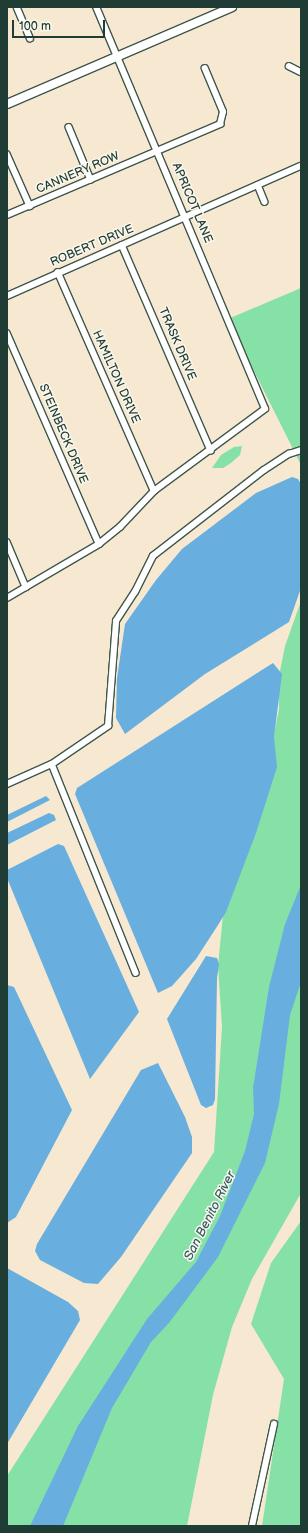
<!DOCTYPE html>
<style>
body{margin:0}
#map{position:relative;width:308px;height:1533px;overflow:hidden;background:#f6e8d1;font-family:"Balsamiq Sans",sans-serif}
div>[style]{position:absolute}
.green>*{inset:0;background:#86e1a7}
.water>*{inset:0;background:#68aede}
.roads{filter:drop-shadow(1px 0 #3f574c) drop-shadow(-1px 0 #3f574c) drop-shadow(0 1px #3f574c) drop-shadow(0 -1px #3f574c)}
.street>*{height:5.5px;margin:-2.75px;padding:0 2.75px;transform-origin:2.75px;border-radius:2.75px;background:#fff}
.secondary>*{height:8px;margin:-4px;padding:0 4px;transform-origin:4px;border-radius:4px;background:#fff}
span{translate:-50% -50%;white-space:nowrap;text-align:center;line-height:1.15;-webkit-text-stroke:3px #fbf7ec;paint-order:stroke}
.street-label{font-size:12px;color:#1f3d34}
.water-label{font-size:13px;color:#355f67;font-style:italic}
.frame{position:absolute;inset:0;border:8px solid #1f3d34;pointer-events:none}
.scale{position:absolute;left:12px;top:20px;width:93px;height:18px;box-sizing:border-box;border:2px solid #1f3d34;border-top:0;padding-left:5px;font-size:12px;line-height:14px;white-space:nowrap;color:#1f3d34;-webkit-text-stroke:3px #fbf7ec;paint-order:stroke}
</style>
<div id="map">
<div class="green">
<i style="clip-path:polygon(301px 288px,301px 465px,228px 319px)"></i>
<i style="clip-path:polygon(242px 446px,240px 455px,231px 463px,223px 468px,212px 468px,221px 455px,234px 447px)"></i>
<i style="clip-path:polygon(301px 601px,301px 1193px,252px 1279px,232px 1327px,213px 1395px,187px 1526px,7px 1526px,7px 1476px,214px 1152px,222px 1027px,218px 966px,223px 915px,265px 780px,279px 709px,279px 676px,285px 646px)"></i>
<i style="clip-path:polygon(301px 1221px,301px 1526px,262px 1526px,284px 1379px,251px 1324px,271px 1263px)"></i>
</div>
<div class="water">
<i style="clip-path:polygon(292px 477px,298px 479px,301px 484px,301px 588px,289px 622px,205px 674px,125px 734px,116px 718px,117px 678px,125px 624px,156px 580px,182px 549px,256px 493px)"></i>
<i style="clip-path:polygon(273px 663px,282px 674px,274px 737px,277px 767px,256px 833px,226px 912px,218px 925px,196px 959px,172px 986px,158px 993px,75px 794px,77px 788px)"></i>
<i style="clip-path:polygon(46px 796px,50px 800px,7px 822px,7px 815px)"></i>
<i style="clip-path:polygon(49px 813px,54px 815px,56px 820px,7px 845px,7px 833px)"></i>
<i style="clip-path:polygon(58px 844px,64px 846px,139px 1012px,90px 1079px,7px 878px,7px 870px)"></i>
<i style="clip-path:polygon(301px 885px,301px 982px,290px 1015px,279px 1104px,265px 1163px,218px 1257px,169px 1323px,151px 1342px,112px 1408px,63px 1526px,30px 1526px,78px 1426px,147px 1319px,196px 1262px,220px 1216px,245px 1151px,254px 1114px,253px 1088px,269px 987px,285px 924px)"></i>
<i style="clip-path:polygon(206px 956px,217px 958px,219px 964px,217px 978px,215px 1099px,213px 1105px,206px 1108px,201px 1105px,167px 1019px)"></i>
<i style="clip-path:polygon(7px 985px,14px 987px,72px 1110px,16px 1217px,7px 1223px)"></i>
<i style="clip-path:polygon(158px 1063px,185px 1117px,192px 1137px,192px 1153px,121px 1257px,98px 1284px,84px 1283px,40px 1260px,35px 1251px,37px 1244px,141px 1070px)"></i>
<i style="clip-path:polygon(7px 1268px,68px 1302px,78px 1311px,80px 1320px,7px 1444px)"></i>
</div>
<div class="roads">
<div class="street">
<i style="left:17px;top:7px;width:34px;rotate:67deg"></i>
<i style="left:289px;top:66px;width:13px;rotate:27deg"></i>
<i style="left:69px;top:127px;width:57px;rotate:67.5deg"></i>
<i style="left:7px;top:154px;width:57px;rotate:66.1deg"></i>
<i style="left:258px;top:185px;width:18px;rotate:68deg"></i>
<i style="left:7px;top:215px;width:232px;rotate:-23.1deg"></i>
<i style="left:220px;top:124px;width:12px;rotate:-76deg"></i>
<i style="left:223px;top:112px;width:47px;rotate:-112.7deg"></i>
<i style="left:122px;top:245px;width:224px;rotate:66.6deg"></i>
<i style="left:58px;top:272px;width:239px;rotate:66.3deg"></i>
<i style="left:7px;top:296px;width:321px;rotate:-23.9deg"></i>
<i style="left:7px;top:333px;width:230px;rotate:66.4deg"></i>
<i style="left:7px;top:542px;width:49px;rotate:67.1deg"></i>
<i style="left:7px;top:598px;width:107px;rotate:-30.4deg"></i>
<i style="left:99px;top:544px;width:27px;rotate:-39deg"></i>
<i style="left:120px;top:527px;width:50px;rotate:-46.6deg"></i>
<i style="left:154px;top:491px;width:138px;rotate:-36.5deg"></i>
<i style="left:265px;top:409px;width:436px;rotate:-112.8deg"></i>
<i style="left:52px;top:764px;width:225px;rotate:68.1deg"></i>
<i style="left:7px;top:784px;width:49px;rotate:-24deg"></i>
<i style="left:52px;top:764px;width:68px;rotate:-34.2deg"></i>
<i style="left:108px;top:726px;width:105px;rotate:-85.6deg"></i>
<i style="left:116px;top:621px;width:35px;rotate:-57deg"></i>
<i style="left:135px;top:592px;width:40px;rotate:-63.4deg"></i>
<i style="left:153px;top:556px;width:140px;rotate:-37.8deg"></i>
<i style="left:264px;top:470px;width:30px;rotate:-33deg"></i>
<i style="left:289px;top:454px;width:13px;rotate:-18deg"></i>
<i style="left:252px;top:1526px;width:104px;rotate:-77.8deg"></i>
</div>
<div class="secondary">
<i style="left:7px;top:104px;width:245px;rotate:-23.3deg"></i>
</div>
</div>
<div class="street-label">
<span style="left:78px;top:173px;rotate:-23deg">CANNERY ROW</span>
<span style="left:192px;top:203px;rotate:67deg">APRICOT LANE</span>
<span style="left:92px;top:246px;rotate:-23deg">ROBERT DRIVE</span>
<span style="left:177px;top:344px;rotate:67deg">TRASK DRIVE</span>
<span style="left:116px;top:377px;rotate:66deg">HAMILTON DRIVE</span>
<span style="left:63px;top:434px;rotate:67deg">STEINBECK DRIVE</span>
</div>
<div class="water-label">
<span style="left:210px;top:1216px;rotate:-63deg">San Benito River</span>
</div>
<div class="frame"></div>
<div class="scale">100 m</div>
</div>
